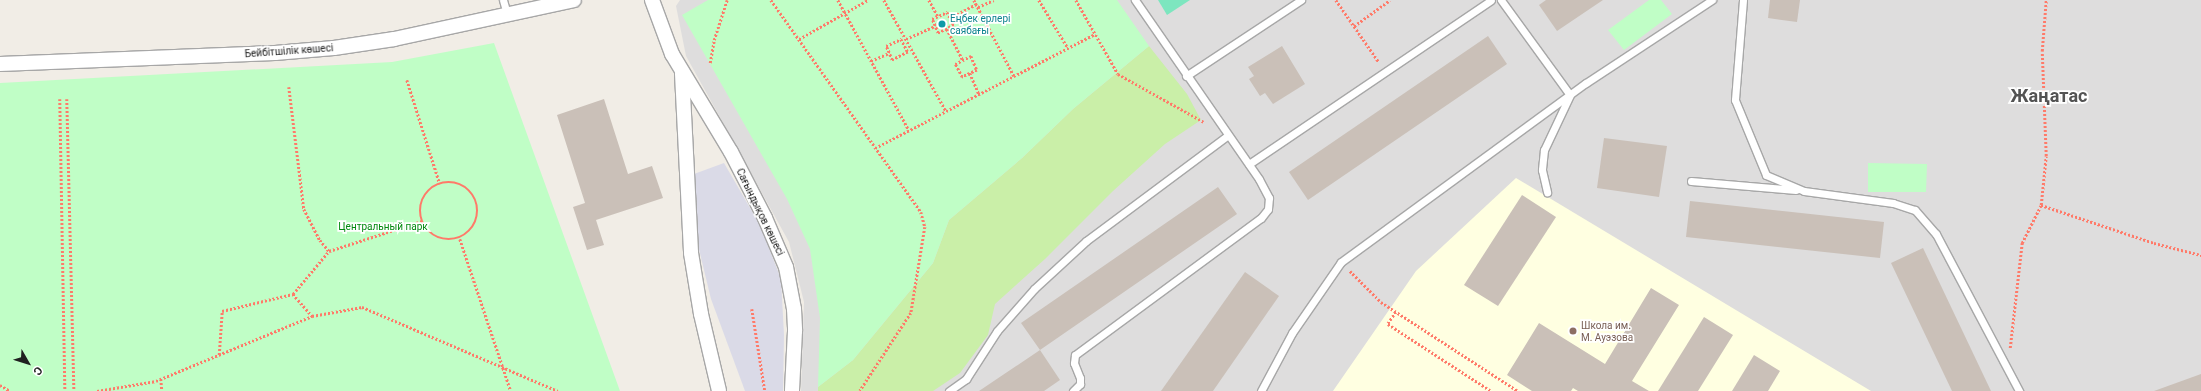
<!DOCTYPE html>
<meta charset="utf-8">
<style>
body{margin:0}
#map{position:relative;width:2201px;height:391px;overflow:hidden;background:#f1ede6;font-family:Roboto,sans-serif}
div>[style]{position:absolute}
.residential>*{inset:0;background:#dedddd}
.education>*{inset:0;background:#ffffe1}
.grass>*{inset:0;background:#caefa8}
.park>*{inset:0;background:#c0fec6}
.pitch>*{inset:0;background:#7de6bf}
.plaza>*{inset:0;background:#dadae7}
.building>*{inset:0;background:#cac0b8}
.path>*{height:2.5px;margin-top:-1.25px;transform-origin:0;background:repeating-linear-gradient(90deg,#ff7a69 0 2px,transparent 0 4px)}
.path>.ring{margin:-1.25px;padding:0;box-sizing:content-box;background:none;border:2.5px solid #ff7a69;border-radius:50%}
.roads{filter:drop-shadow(1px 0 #a7a7a7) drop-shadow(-1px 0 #a7a7a7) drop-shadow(0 1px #a7a7a7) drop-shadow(0 -1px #a7a7a7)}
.service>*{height:7px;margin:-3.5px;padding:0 3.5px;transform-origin:3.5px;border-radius:3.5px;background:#fff}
.minor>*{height:14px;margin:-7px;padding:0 7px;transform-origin:7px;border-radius:7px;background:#fff}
.dots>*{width:11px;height:11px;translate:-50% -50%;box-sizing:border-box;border:2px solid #fff;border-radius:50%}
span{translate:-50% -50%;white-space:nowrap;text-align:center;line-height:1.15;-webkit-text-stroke:3.5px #fff;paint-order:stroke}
.culture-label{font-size:10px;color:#0d838f}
.left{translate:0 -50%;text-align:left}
.street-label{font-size:10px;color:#202020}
.park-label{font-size:10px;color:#028a0f}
.education-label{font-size:10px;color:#785e54}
.town-label{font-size:18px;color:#535353;font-weight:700}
.north{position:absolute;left:8px;top:343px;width:40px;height:40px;-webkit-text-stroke:3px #fff;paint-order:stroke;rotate:129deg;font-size:11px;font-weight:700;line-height:16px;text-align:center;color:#202020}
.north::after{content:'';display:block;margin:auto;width:14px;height:18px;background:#202020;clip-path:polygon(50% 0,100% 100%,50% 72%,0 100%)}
</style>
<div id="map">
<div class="residential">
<i style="clip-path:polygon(680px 0,2201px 0,2201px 391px,801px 391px,804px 302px,789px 242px,686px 56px,676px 6px)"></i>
</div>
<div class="education">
<i style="clip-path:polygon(1516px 178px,1871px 391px,1333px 391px,1416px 271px)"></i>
</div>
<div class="grass">
<i style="clip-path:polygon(1149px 46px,1187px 94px,1201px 120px,1165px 144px,1113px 191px,1045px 259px,995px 304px,988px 335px,960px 373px,933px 391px,818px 391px,818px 387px,853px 360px,933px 263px,949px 220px,1022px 158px,1073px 109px)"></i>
</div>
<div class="park">
<i style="clip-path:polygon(708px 0,1117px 0,1149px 46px,1073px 109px,1022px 158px,949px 220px,933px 263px,853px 360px,818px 387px,820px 318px,810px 249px,787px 199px,682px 15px)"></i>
<i style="clip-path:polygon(1649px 0,1661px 0,1672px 14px,1624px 50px,1608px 30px)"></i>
<i style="clip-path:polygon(494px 43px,620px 391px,0 391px,0 83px,392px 62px)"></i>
<i style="clip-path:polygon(1868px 163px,1927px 164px,1926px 192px,1868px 192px)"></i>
</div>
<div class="pitch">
<i style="clip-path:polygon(1158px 0,1190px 0,1167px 15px)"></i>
</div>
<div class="plaza">
<i style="clip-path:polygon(724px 163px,760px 225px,781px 279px,784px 335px,783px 391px,745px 391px,711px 299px,697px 241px,694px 174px)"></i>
</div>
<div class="building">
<i style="clip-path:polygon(1546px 0,1603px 0,1557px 31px,1539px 5px)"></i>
<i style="clip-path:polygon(1770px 0,1800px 0,1797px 22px,1768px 18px)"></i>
<i style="clip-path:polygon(1488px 36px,1507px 64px,1308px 200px,1289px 172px)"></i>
<i style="clip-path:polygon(1282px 46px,1305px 84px,1273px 104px,1265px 93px,1260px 96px,1249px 79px,1254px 76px,1248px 67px)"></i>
<i style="clip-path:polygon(604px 99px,628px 174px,652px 166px,663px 198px,596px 220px,604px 245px,587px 250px,573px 207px,585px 203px,557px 115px)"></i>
<i style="clip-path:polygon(1604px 138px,1667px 146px,1659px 197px,1597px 188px)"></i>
<i style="clip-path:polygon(1218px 187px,1237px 214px,1040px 350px,1060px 380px,1044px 391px,979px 391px,1040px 350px,1021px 323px)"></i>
<i style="clip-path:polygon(1522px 195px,1556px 217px,1498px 306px,1464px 285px)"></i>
<i style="clip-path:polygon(1690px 201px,1884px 222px,1880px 258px,1686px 237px)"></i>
<i style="clip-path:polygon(1923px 248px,1991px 391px,1952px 391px,1891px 263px)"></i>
<i style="clip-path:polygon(1245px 272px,1279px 296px,1213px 391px,1161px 391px)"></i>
<i style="clip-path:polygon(1651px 288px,1679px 305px,1632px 381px,1649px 391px,1578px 391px,1573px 388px,1571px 391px,1532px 391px,1507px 375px,1539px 323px,1605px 364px)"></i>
<i style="clip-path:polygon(1704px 317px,1733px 335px,1698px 391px,1658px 391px)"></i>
<i style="clip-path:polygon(1754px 355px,1780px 371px,1768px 391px,1732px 391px)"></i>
<i style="clip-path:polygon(2201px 374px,2201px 391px,2154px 391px)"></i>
</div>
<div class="path">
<i style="left:771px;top:0;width:260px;rotate:54.7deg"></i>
<i style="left:921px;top:212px;width:16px;rotate:75deg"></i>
<i style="left:925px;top:227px;width:87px;rotate:99.2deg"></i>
<i style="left:911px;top:313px;width:93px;rotate:123.2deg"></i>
<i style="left:838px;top:0;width:148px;rotate:61.4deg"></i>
<i style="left:884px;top:0;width:127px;rotate:60.8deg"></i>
<i style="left:929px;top:0;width:18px;rotate:61deg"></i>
<i style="left:974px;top:0;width:86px;rotate:62.2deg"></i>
<i style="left:1039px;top:0;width:56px;rotate:58.9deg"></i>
<i style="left:1076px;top:0;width:85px;rotate:60.4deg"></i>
<i style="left:1118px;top:74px;width:98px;rotate:29.2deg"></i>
<i style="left:1336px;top:0;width:75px;rotate:55.3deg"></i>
<i style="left:978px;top:7px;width:17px;rotate:-24deg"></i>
<i style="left:947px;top:12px;width:15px;rotate:62deg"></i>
<i style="left:954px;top:25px;width:18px;rotate:153deg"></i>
<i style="left:938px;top:33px;width:15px;rotate:-113deg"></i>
<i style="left:932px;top:19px;width:17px;rotate:-25deg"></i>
<i style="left:950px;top:18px;width:30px;rotate:-28deg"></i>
<i style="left:1354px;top:26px;width:44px;rotate:-35.8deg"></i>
<i style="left:947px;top:29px;width:35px;rotate:63deg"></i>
<i style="left:799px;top:39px;width:79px;rotate:-29.5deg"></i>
<i style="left:901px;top:39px;width:15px;rotate:62deg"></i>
<i style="left:908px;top:52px;width:18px;rotate:153deg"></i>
<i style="left:892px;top:60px;width:15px;rotate:-113deg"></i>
<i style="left:886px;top:46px;width:17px;rotate:-25deg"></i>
<i style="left:906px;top:39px;width:32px;rotate:-24deg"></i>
<i style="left:971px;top:56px;width:15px;rotate:67deg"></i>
<i style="left:977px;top:70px;width:17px;rotate:155deg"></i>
<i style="left:962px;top:77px;width:15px;rotate:-118deg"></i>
<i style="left:955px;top:64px;width:18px;rotate:-27deg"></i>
<i style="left:871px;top:61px;width:20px;rotate:-24deg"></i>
<i style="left:710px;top:63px;width:23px;rotate:-80deg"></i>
<i style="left:714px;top:40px;width:42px;rotate:-72deg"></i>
<i style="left:970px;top:73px;width:23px;rotate:67deg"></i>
<i style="left:407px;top:80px;width:109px;rotate:72.4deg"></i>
<i style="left:289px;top:87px;width:123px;rotate:83deg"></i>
<i style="left:304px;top:209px;width:35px;rotate:63deg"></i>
<i style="left:320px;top:240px;width:14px;rotate:51deg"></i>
<i style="left:329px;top:251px;width:98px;rotate:-17.9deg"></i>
<i style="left:60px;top:99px;width:292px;rotate:89deg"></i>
<i style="left:67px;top:99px;width:292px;rotate:88.6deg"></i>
<i style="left:875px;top:148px;width:248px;rotate:-27.4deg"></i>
<i class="ring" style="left:420px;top:182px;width:55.5px;height:55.5px"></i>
<i style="left:2041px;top:205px;width:119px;rotate:18.6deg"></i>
<i style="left:2154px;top:243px;width:49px;rotate:14.3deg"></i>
<i style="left:460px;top:239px;width:160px;rotate:71.5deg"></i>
<i style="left:1350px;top:271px;width:44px;rotate:45deg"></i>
<i style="left:1381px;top:302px;width:163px;rotate:33deg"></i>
<i style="left:293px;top:294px;width:29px;rotate:49deg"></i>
<i style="left:752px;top:309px;width:83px;rotate:81deg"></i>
<i style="left:1396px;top:312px;width:14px;rotate:124deg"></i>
<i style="left:1388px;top:324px;width:123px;rotate:33deg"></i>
<i style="left:2010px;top:348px;width:106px;rotate:-83.5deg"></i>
<i style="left:2022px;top:243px;width:42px;rotate:-63.4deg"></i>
<i style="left:2041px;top:205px;width:49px;rotate:-84.2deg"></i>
<i style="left:2046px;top:156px;width:105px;rotate:-92.2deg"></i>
<i style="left:2042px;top:51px;width:51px;rotate:-85.5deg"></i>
<i style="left:219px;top:355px;width:44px;rotate:-86.1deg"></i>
<i style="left:222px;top:311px;width:73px;rotate:-13.5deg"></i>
<i style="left:293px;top:294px;width:56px;rotate:-50.1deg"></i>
<i style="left:161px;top:379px;width:12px;rotate:85deg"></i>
<i style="left:0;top:385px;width:12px;rotate:31deg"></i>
<i style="left:97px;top:391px;width:60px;rotate:-9.6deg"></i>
<i style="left:156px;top:381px;width:169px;rotate:-22.6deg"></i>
<i style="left:312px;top:316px;width:51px;rotate:-10.2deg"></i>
<i style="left:362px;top:307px;width:213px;rotate:23.2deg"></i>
</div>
<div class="roads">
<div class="service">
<i style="left:503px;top:0;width:15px;rotate:74deg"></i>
<i style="left:1501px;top:0;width:117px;rotate:54deg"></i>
<i style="left:1570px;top:95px;width:61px;rotate:115.3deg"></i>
<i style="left:1544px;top:150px;width:20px;rotate:96deg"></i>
<i style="left:1542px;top:170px;width:23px;rotate:77deg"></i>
<i style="left:1743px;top:0;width:100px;rotate:94.6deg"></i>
<i style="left:1735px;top:100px;width:81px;rotate:67.5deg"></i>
<i style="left:1766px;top:175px;width:41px;rotate:22.8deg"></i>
<i style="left:1804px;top:191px;width:90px;rotate:7.7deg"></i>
<i style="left:1893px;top:203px;width:23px;rotate:18deg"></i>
<i style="left:1915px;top:210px;width:32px;rotate:49deg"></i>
<i style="left:1936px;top:234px;width:178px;rotate:62.1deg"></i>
<i style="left:1186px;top:76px;width:138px;rotate:-33.5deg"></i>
<i style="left:1249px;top:164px;width:292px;rotate:-34.1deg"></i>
<i style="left:1691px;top:181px;width:105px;rotate:4.9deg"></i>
<i style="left:949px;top:391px;width:21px;rotate:-35deg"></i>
<i style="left:966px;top:379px;width:57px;rotate:-57.1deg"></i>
<i style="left:997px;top:331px;width:56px;rotate:-48.6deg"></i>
<i style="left:1034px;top:289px;width:71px;rotate:-42.7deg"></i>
<i style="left:1086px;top:241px;width:177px;rotate:-36.7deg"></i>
<i style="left:1073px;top:391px;width:10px;rotate:-45deg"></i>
<i style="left:1080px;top:384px;width:6px;rotate:-90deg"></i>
<i style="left:1080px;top:378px;width:16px;rotate:-112deg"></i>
<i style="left:1074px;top:363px;width:8px;rotate:-83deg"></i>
<i style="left:1075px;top:355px;width:231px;rotate:-36.4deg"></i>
<i style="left:1261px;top:218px;width:11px;rotate:-52deg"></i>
<i style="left:1268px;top:209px;width:11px;rotate:-85deg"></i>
<i style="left:1269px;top:198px;width:21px;rotate:-118deg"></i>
<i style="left:1259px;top:179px;width:218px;rotate:-124.7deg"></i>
<i style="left:1261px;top:391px;width:66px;rotate:-61.9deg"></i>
<i style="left:1292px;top:333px;width:86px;rotate:-55.4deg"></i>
<i style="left:1341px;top:262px;width:303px;rotate:-36.2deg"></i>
<i style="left:1586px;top:83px;width:151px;rotate:-33.4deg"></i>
</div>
<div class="minor">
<i style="left:652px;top:0;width:58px;rotate:69.7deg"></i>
<i style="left:672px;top:54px;width:114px;rotate:59deg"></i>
<i style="left:731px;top:152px;width:74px;rotate:62.7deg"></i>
<i style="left:765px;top:218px;width:53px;rotate:66.8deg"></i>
<i style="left:786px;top:267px;width:43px;rotate:79.2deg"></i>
<i style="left:794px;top:309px;width:22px;rotate:87deg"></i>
<i style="left:795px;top:331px;width:60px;rotate:92.9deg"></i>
<i style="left:0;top:64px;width:275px;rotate:-2.3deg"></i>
<i style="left:275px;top:53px;width:59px;rotate:-4.8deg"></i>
<i style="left:334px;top:48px;width:61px;rotate:-8.5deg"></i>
<i style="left:394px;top:39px;width:184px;rotate:-12.2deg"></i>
<i style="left:682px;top:74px;width:179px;rotate:87.1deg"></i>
<i style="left:691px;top:253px;width:62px;rotate:80.7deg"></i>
<i style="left:701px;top:314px;width:79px;rotate:76.8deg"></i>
</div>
</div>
<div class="dots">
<i style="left:942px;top:24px;background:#0f9aa8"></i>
<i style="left:1573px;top:331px;background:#8d6e63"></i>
</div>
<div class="culture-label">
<span class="left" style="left:950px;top:24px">Еңбек ерлері<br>саябағы</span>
</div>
<div class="street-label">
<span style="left:289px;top:51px;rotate:-4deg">Бейбітшілік көшесі</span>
<span style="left:760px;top:212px;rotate:64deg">Сағындықов көшесі</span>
</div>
<div class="park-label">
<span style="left:383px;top:227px">Центральный парк</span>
</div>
<div class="education-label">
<span class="left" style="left:1581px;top:331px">Школа им.<br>М. Ауэзова</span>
</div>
<div class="town-label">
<span style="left:2049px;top:96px">Жаңатас</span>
</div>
<div class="north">С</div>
</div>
